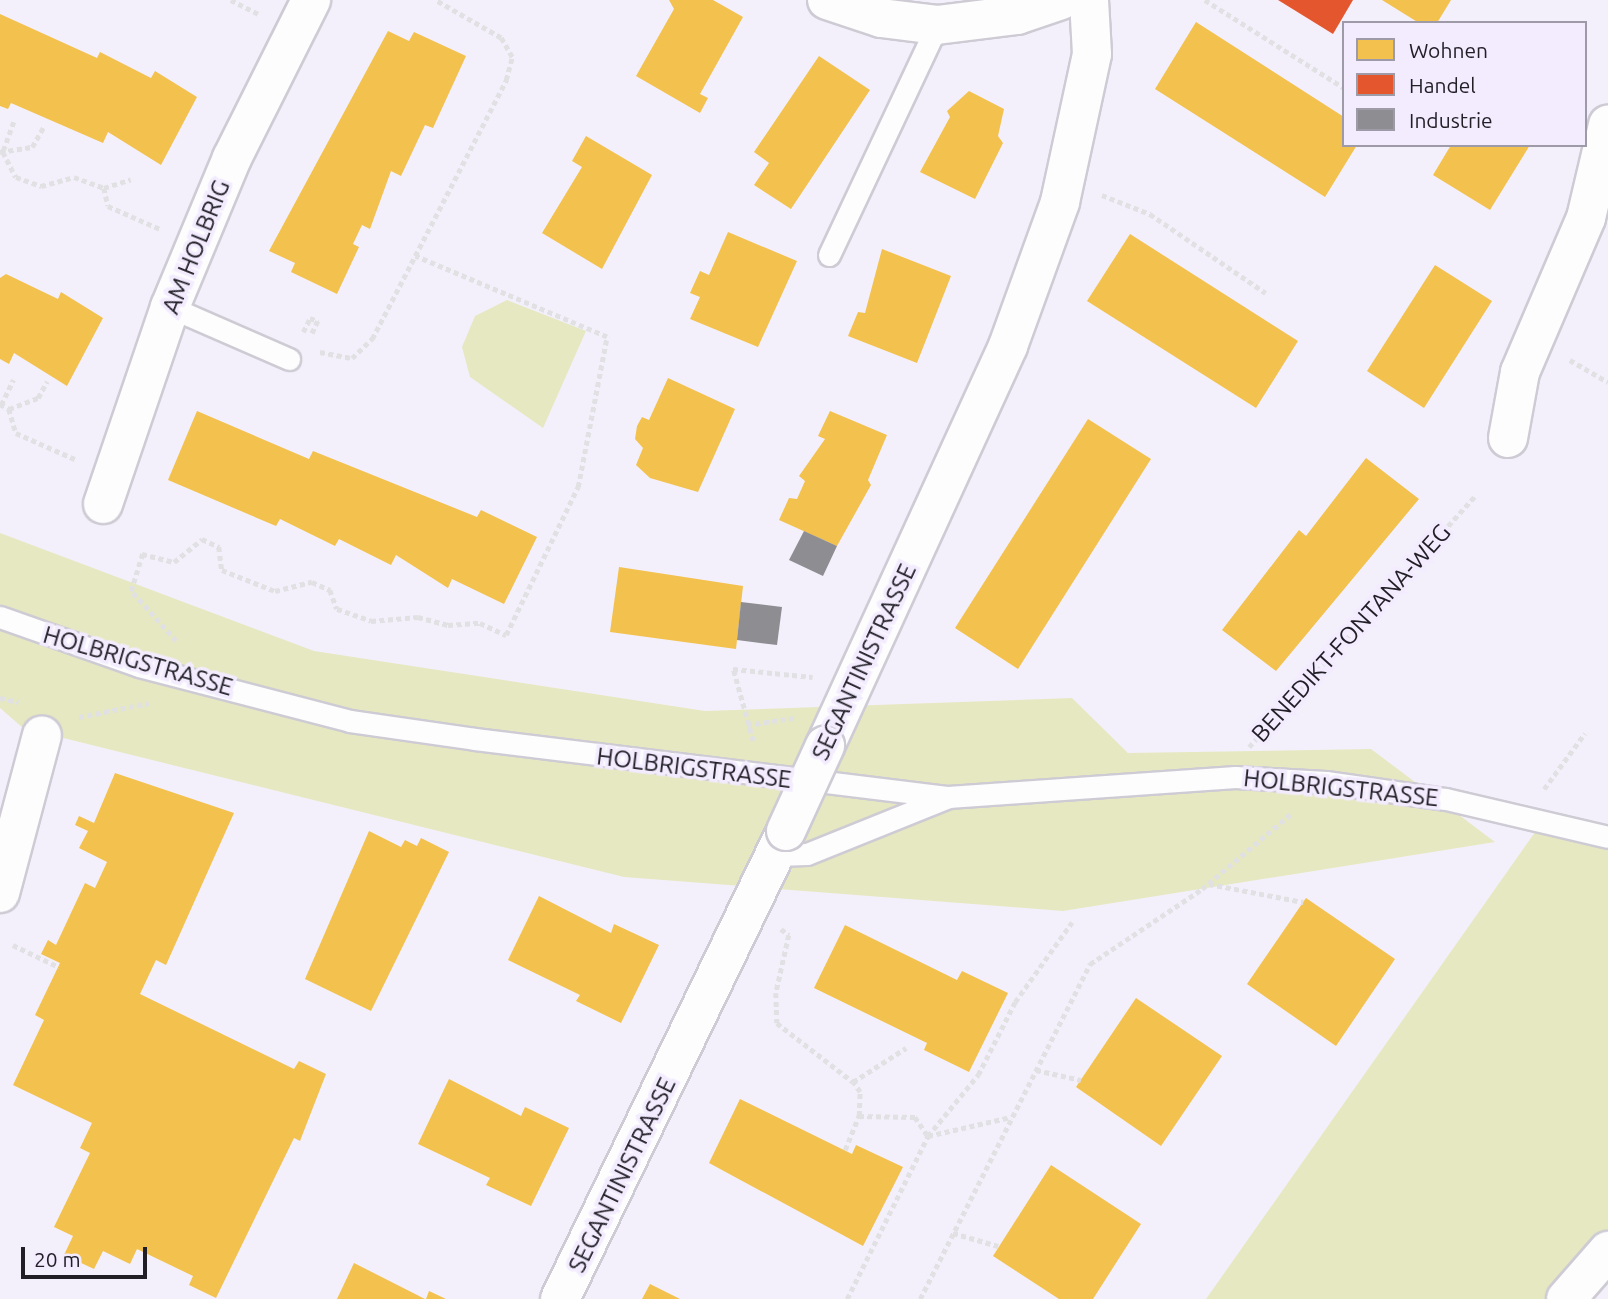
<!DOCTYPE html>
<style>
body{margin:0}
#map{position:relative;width:1608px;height:1299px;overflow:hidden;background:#f4f0fb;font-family:Ubuntu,sans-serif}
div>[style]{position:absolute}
.green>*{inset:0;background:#e6e8c1}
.homes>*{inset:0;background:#f2c14e}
.shops>*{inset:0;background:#e4572e}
.industry>*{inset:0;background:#8d8d92}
.path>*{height:4.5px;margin-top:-2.25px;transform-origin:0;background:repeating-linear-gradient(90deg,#e1e0e3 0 5px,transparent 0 8.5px)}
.roads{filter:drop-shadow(2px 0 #cecbd4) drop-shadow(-2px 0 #cecbd4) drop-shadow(0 2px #cecbd4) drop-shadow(0 -2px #cecbd4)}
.lane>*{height:21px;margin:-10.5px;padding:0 10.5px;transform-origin:10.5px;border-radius:10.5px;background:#fdfdfe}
.street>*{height:38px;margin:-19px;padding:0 19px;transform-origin:19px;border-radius:19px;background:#fdfdfe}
.bridges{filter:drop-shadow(2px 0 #cecbd4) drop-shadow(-2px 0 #cecbd4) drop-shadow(0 2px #cecbd4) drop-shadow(0 -2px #cecbd4)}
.street-bridge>*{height:38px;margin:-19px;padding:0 19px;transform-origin:19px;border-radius:19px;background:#fdfdfe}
span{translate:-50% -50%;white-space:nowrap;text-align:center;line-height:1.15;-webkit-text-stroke:7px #f3ecff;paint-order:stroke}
.street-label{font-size:24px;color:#211e26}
.legend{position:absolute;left:1342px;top:21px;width:245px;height:126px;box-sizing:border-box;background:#f3ecff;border:2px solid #9f9aa8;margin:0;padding:9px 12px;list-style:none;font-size:21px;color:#211e26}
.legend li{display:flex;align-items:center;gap:14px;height:35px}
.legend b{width:35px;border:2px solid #9f9aa8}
.scale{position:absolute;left:21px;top:1247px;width:126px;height:32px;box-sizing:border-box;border:4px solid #211e26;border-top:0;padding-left:9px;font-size:21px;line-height:24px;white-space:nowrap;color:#211e26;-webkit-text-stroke:5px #f3ecff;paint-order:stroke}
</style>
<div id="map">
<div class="green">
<i style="clip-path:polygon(507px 300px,586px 331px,543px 428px,470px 377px,462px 347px,475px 316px)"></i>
<i style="clip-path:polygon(0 533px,314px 651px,705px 711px,1072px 698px,1128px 753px,1371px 749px,1495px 842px,1063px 911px,624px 877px,23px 728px,0 708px)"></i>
<i style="clip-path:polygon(1538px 828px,1608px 847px,1608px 1236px,1550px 1299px,1206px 1299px)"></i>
</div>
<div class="homes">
<i style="clip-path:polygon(669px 0,713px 0,743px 17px,700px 94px,708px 98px,700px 113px,636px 76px,674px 9px)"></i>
<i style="clip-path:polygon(1382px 0,1451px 0,1437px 23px,1419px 23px)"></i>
<i style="clip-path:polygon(0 14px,97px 58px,100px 52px,151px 78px,155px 71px,197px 97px,161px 165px,108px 132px,103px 143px,11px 103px,8px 109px,0 106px)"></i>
<i style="clip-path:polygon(1196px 22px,1344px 117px,1344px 145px,1357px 145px,1325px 197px,1155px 89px)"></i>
<i style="clip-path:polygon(388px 31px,409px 41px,414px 32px,466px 56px,433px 128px,425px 125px,401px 176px,391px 171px,370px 229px,362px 225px,353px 244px,359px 247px,337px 294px,291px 272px,295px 263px,269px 251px)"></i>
<i style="clip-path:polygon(819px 56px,870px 90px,791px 209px,754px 185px,769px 163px,754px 152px)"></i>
<i style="clip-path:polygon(969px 91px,1004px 109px,998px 136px,1003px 143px,975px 199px,920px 172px,950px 117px,947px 111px)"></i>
<i style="clip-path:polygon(586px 136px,652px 175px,602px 269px,542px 233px,582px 167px,572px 161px)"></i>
<i style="clip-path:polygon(1451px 145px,1530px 145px,1490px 210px,1433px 175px)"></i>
<i style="clip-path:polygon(728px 232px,797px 261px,758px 347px,690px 319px,700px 297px,690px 293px,700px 271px,709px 275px)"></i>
<i style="clip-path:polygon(1130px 234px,1298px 341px,1256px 408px,1087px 301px)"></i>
<i style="clip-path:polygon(882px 249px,951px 276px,917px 363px,848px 336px,858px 312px,865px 313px)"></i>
<i style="clip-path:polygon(1435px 265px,1492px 301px,1424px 408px,1367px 371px)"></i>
<i style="clip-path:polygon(6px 274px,58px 299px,61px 292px,103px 318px,67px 386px,14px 353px,9px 364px,0 359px,0 278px)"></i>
<i style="clip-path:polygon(668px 378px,735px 409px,698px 492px,650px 478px,636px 465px,643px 448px,635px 439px,637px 426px,642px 417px,649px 420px)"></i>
<i style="clip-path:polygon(197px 411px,309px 459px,313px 451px,477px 517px,481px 510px,537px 537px,504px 604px,452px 579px,448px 588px,396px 555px,391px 565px,339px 539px,335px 546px,280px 519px,276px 526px,168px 480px)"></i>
<i style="clip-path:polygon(830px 411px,887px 435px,868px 480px,871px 485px,837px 546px,779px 520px,789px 498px,797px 499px,805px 481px,799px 476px,825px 439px,818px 436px)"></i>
<i style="clip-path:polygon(1088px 419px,1151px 459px,1018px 669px,955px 628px)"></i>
<i style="clip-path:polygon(1366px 458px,1419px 499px,1276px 671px,1222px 630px,1299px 530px,1306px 536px)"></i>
<i style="clip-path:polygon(619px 567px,743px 586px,736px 649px,610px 632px)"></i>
<i style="clip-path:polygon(115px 773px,234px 813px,166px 965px,156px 960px,140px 994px,294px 1069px,299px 1061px,326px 1074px,300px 1141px,294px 1138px,216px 1298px,189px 1285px,193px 1276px,137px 1249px,130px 1264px,103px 1251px,94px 1269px,64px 1255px,73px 1236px,54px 1227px,90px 1153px,80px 1148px,92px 1123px,13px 1085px,44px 1020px,35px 1015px,60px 963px,41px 954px,48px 940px,56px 945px,85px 883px,95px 888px,107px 862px,79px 848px,88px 831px,75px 825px,79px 816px,94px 823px)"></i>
<i style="clip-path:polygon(369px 831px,401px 847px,405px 840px,417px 846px,421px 838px,449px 852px,371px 1011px,305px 979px)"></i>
<i style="clip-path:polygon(539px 896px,611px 933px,614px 924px,659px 945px,621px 1023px,576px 1001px,580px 995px,508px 960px)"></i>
<i style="clip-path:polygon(1306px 898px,1395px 959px,1336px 1046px,1247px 984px)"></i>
<i style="clip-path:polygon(845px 925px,957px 980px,962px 971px,1008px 993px,969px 1072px,924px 1050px,927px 1043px,814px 988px)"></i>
<i style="clip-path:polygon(1136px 998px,1222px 1056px,1161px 1146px,1076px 1087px)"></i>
<i style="clip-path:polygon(449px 1079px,521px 1116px,525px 1107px,569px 1128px,531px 1206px,486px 1185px,490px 1178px,418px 1144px)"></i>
<i style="clip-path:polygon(740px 1099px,852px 1154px,856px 1145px,903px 1167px,863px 1246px,709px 1163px)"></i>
<i style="clip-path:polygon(1051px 1165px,1141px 1224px,1093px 1299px,1059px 1299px,993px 1256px)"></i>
<i style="clip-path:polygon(354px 1263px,425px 1299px,337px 1299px)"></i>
<i style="clip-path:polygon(650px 1284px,680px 1299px,642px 1299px)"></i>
<i style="clip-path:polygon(429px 1291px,446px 1299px,426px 1299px)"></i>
</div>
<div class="shops">
<i style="clip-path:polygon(1278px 0,1353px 0,1333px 34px)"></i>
</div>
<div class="industry">
<i style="clip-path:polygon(804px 531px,837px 546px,823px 576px,789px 560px)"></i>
<i style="clip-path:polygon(741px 602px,782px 607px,777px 645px,737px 640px)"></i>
</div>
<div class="path">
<i style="left:231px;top:0;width:33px;rotate:27deg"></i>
<i style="left:1205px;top:0;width:165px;rotate:32.3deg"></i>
<i style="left:14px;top:122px;width:32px;rotate:110deg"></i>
<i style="left:3px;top:152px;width:28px;rotate:63deg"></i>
<i style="left:16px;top:177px;width:27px;rotate:20deg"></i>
<i style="left:41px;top:186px;width:34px;rotate:-15deg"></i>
<i style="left:74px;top:177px;width:32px;rotate:20deg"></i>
<i style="left:104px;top:188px;width:18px;rotate:77deg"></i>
<i style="left:108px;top:206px;width:57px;rotate:23.9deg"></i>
<i style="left:0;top:152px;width:32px;rotate:-9deg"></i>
<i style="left:32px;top:147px;width:24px;rotate:-60deg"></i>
<i style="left:104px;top:188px;width:28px;rotate:-18deg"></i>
<i style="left:1102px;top:195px;width:52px;rotate:21.6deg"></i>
<i style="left:1150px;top:214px;width:140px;rotate:34.3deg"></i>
<i style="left:303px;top:332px;width:16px;rotate:-63deg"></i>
<i style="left:310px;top:318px;width:9px;rotate:21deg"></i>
<i style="left:318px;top:321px;width:17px;rotate:115deg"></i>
<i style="left:320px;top:352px;width:33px;rotate:11deg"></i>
<i style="left:352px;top:358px;width:28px;rotate:-44deg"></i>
<i style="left:372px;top:339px;width:292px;rotate:-62.6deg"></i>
<i style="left:506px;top:80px;width:24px;rotate:-75deg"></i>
<i style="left:512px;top:57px;width:22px;rotate:-120deg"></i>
<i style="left:501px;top:38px;width:76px;rotate:-150.1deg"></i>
<i style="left:1570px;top:360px;width:44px;rotate:30.1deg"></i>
<i style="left:0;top:404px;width:10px;rotate:29deg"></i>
<i style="left:9px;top:409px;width:25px;rotate:74deg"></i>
<i style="left:16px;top:433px;width:67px;rotate:23.9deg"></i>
<i style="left:1px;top:405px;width:28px;rotate:-64deg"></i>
<i style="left:9px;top:409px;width:31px;rotate:-21deg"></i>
<i style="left:38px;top:398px;width:19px;rotate:-62deg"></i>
<i style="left:176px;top:641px;width:67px;rotate:-132deg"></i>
<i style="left:131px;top:591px;width:39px;rotate:-73deg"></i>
<i style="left:142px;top:554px;width:33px;rotate:14deg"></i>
<i style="left:174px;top:562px;width:36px;rotate:-39deg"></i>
<i style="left:202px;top:539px;width:19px;rotate:25deg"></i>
<i style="left:219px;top:547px;width:23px;rotate:83deg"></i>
<i style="left:222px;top:570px;width:57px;rotate:21.6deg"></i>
<i style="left:275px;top:591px;width:38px;rotate:-14deg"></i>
<i style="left:312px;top:582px;width:20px;rotate:24deg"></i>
<i style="left:330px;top:590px;width:20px;rotate:70deg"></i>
<i style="left:337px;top:609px;width:36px;rotate:19deg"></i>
<i style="left:371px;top:621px;width:47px;rotate:-4.9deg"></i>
<i style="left:418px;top:617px;width:31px;rotate:15deg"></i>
<i style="left:448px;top:625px;width:32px;rotate:-4deg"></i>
<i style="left:480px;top:623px;width:29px;rotate:25deg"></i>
<i style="left:506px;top:635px;width:165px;rotate:-64.1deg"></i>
<i style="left:578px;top:487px;width:153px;rotate:-79.1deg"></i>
<i style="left:607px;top:337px;width:208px;rotate:-157.1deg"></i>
<i style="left:0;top:698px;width:19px;rotate:12deg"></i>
<i style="left:79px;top:717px;width:71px;rotate:-11.3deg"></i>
<i style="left:747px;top:725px;width:48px;rotate:-8.5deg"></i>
<i style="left:753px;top:741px;width:75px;rotate:-105.5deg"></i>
<i style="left:733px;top:669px;width:80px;rotate:5.7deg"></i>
<i style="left:1249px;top:747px;width:338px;rotate:-48deg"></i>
<i style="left:1544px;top:789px;width:69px;rotate:-53.8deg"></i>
<i style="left:1209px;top:884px;width:96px;rotate:10.8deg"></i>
<i style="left:781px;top:929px;width:10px;rotate:37deg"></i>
<i style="left:789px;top:935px;width:59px;rotate:102.6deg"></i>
<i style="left:776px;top:993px;width:30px;rotate:88deg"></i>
<i style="left:777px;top:1023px;width:96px;rotate:37.8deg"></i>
<i style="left:853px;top:1082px;width:63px;rotate:-32.7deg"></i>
<i style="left:13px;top:945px;width:51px;rotate:25.6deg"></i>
<i style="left:1036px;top:1070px;width:46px;rotate:12.5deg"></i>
<i style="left:859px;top:1116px;width:56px;rotate:1deg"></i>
<i style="left:915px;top:1117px;width:23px;rotate:56deg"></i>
<i style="left:928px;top:1136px;width:85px;rotate:-12.9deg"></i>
<i style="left:845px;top:1150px;width:37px;rotate:-68deg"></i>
<i style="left:859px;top:1116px;width:24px;rotate:-88deg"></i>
<i style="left:860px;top:1092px;width:12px;rotate:-125deg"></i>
<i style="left:953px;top:1233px;width:47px;rotate:16.1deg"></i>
<i style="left:847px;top:1299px;width:182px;rotate:-63.6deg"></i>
<i style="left:928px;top:1136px;width:79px;rotate:-50.7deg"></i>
<i style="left:978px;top:1075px;width:82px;rotate:-63.1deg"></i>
<i style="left:1015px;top:1002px;width:98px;rotate:-54.5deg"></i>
<i style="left:920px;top:1299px;width:376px;rotate:-63.1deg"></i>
<i style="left:1090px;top:964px;width:135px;rotate:-33.8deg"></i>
<i style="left:1202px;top:889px;width:118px;rotate:-40.2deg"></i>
</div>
<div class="roads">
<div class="lane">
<i style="left:829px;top:255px;width:254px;rotate:-64.8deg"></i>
<i style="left:170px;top:307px;width:130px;rotate:23.6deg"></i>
<i style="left:0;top:617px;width:147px;rotate:19.4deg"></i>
<i style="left:139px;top:666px;width:218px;rotate:14.6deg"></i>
<i style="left:350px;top:721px;width:126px;rotate:8.2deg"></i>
<i style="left:475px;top:739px;width:477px;rotate:7deg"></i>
<i style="left:948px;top:797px;width:288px;rotate:-4deg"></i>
<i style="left:1235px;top:777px;width:91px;rotate:3.1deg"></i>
<i style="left:1326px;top:782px;width:121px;rotate:8.1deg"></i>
<i style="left:1446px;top:799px;width:166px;rotate:13.2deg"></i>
<i style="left:775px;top:855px;width:32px;rotate:-2deg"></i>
<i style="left:807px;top:854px;width:150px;rotate:-21.9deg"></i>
</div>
<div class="street">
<i style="left:827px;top:0;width:57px;rotate:18.4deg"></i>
<i style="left:881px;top:18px;width:56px;rotate:7.1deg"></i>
<i style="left:937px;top:25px;width:81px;rotate:-7.1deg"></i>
<i style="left:1017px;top:15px;width:46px;rotate:-18.8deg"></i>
<i style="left:1508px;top:438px;width:67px;rotate:-79.7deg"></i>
<i style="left:1520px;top:372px;width:168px;rotate:-66.8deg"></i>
<i style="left:1586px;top:218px;width:96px;rotate:-76.7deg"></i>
<i style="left:103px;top:504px;width:208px;rotate:-71.2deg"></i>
<i style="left:170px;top:307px;width:161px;rotate:-67.4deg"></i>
<i style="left:232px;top:158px;width:177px;rotate:-63.4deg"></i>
<i style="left:825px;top:746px;width:440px;rotate:-65.4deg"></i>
<i style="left:1008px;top:346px;width:153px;rotate:-70.1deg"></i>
<i style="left:1060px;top:202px;width:151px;rotate:-77.8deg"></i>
<i style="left:1092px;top:54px;width:54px;rotate:-93.2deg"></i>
<i style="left:0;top:893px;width:163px;rotate:-75.1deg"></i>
<i style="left:560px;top:1299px;width:520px;rotate:-64.22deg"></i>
<i style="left:1566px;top:1299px;width:64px;rotate:-48.8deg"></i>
</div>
</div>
<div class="bridges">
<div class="street-bridge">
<i style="left:786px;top:831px;width:94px;rotate:-65.4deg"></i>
</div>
</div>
<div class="street-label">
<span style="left:196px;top:247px;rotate:-68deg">AM HOLBRIG</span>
<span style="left:1351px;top:633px;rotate:-48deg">BENEDIKT-FONTANA-WEG</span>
<span style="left:138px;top:661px;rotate:16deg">HOLBRIGSTRASSE</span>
<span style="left:864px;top:662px;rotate:-65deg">SEGANTINISTRASSE</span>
<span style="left:694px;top:768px;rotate:7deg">HOLBRIGSTRASSE</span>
<span style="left:1341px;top:788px;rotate:6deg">HOLBRIGSTRASSE</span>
<span style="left:622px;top:1175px;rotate:-64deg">SEGANTINISTRASSE</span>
</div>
<ul class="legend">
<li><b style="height:19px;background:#f2c14e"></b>Wohnen</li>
<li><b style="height:19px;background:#e4572e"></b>Handel</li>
<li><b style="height:19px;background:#8d8d92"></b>Industrie</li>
</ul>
<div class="scale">20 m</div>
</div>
